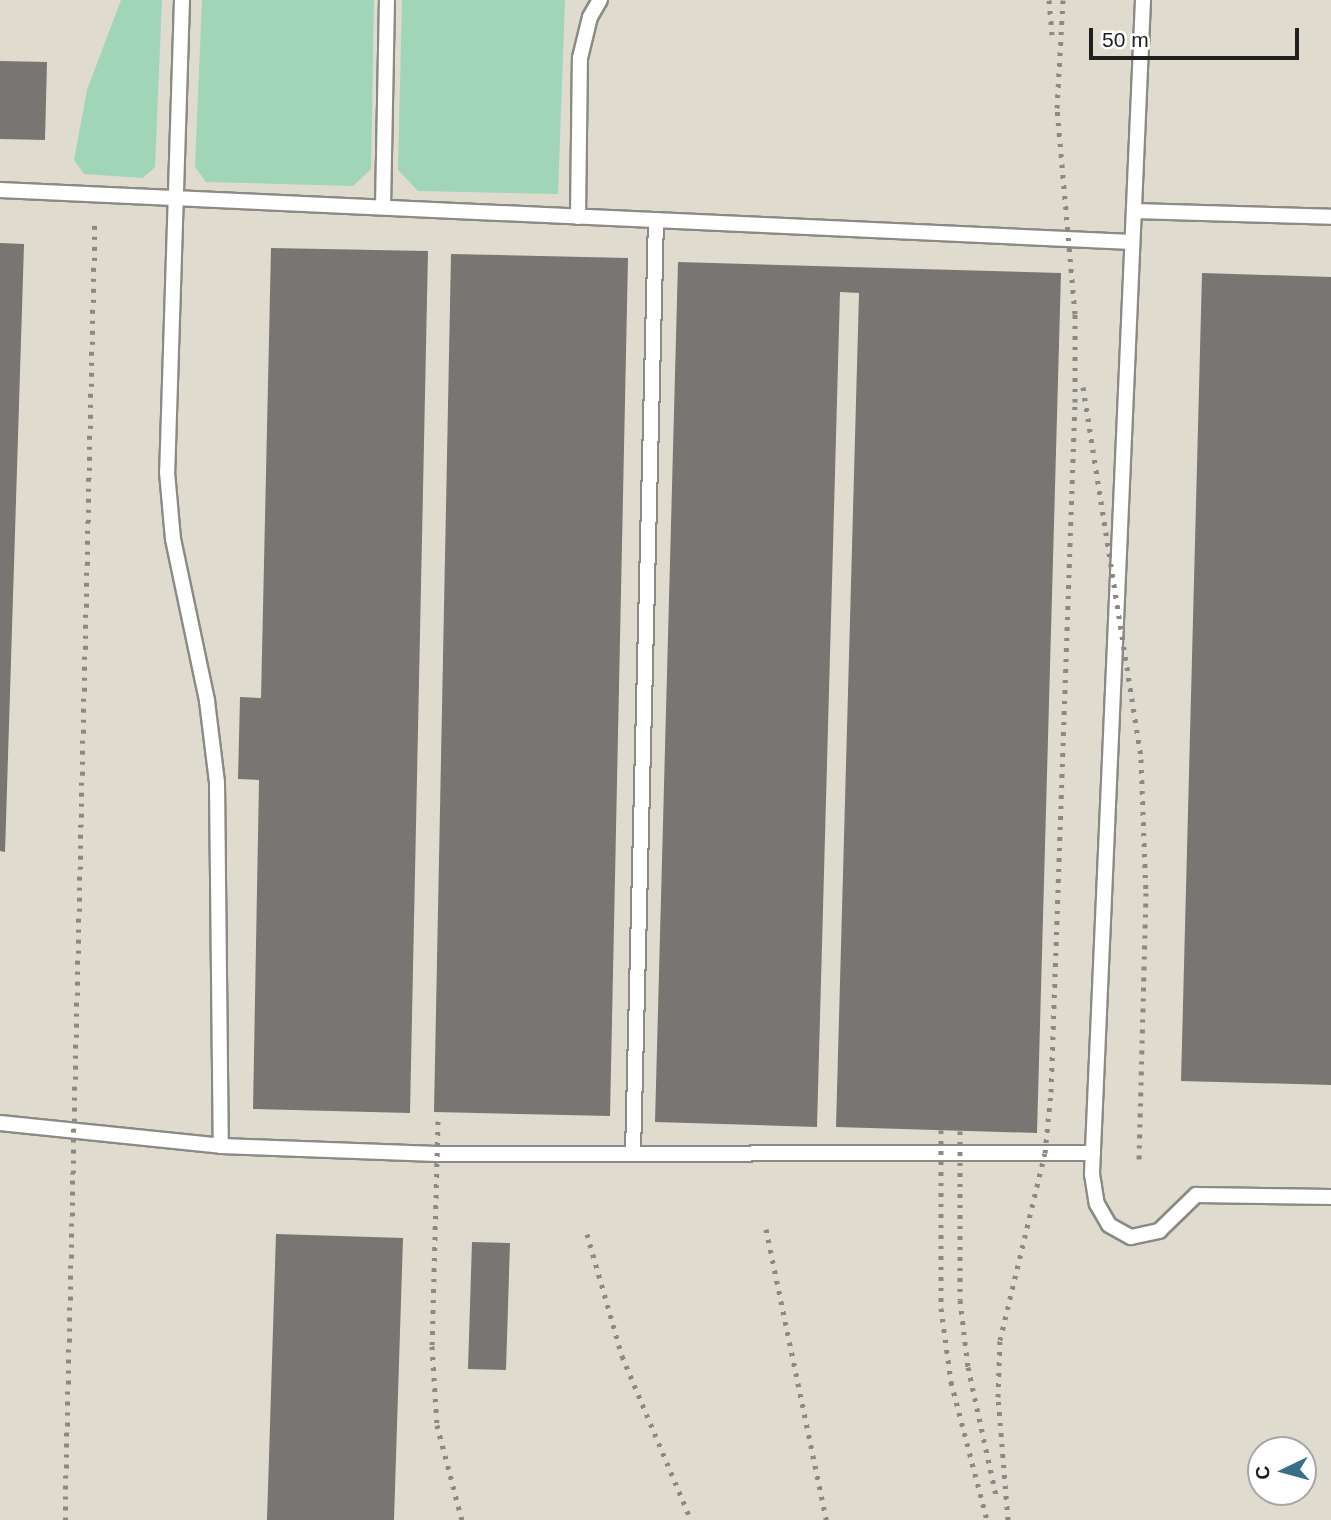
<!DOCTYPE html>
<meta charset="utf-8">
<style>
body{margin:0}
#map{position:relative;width:1331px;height:1520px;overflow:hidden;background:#e7e5e0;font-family:Arial,sans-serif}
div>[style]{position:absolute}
.built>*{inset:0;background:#dfdccf}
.green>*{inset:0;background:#a1d5b7}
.building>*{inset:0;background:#787672}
.roads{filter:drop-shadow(2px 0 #8c8a85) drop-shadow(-2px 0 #8c8a85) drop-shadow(0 2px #8c8a85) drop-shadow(0 -2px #8c8a85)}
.lane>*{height:14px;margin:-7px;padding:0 7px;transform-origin:7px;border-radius:7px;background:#fff}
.rail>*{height:5px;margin-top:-2.5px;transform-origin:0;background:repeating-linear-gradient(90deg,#8a8985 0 3.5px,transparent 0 10.5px)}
span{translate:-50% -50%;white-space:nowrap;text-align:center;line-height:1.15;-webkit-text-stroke:5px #fff;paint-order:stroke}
.north{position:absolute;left:1247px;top:1436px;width:70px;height:70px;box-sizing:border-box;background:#fff;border:2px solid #a6a6a5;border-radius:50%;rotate:265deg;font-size:19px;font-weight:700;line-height:28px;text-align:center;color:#20201e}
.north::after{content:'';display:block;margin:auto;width:24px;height:32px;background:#367189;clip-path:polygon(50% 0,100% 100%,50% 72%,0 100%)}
.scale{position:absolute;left:1089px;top:28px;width:210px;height:32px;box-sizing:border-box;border:4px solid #20201e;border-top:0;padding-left:9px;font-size:21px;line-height:24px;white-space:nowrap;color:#20201e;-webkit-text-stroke:5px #fff;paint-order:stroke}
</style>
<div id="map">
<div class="built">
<i style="clip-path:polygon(evenodd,0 0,1331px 0,1331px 1520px,0 1520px,0 0,1261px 1450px,1303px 1450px,1303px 1492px,1261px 1492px,1261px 1450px)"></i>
</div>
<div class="green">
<i style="clip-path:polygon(121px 0,162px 0,155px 167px,143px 178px,84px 174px,74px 160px,87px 90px)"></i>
<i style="clip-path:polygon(202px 0,374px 0,371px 169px,353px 186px,206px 182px,195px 167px)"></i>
<i style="clip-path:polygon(402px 0,565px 0,558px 194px,418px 191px,398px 170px)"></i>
</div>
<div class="building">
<i style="clip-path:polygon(0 61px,47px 62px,45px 140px,0 139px)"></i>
<i style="clip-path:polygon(0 243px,24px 244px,5px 852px,0 851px)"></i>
<i style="clip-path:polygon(271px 248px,428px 251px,410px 1113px,253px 1109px,259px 780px,238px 779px,240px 697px,261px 698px)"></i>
<i style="clip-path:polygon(451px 254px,628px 258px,610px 1116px,434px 1112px)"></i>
<i style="clip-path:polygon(678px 262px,1061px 273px,1037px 1133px,836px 1127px,859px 293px,840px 292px,817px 1127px,655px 1122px)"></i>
<i style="clip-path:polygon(1202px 273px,1331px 277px,1331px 1085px,1181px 1081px)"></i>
<i style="clip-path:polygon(276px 1234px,403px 1238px,394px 1520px,267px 1520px)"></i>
<i style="clip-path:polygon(472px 1242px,510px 1243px,506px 1370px,468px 1369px)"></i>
</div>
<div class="roads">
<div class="lane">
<i style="left:182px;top:0;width:472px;rotate:91.8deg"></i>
<i style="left:167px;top:472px;width:67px;rotate:84.9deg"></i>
<i style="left:173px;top:539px;width:166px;rotate:78.1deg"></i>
<i style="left:207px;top:701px;width:83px;rotate:83deg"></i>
<i style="left:217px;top:783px;width:363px;rotate:89.4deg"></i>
<i style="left:1143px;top:0;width:1175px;rotate:92.49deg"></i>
<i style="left:1092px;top:1174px;width:30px;rotate:81deg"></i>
<i style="left:1097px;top:1204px;width:24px;rotate:60deg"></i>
<i style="left:1109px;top:1225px;width:25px;rotate:29deg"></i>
<i style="left:1131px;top:1237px;width:29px;rotate:-12deg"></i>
<i style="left:1159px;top:1231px;width:52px;rotate:-44.2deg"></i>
<i style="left:1196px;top:1195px;width:135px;rotate:0.8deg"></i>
<i style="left:0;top:190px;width:1133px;rotate:2.63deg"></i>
<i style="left:383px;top:207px;width:207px;rotate:-88.9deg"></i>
<i style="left:1134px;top:211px;width:197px;rotate:1.7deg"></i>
<i style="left:578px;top:217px;width:159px;rotate:-89.3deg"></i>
<i style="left:580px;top:58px;width:42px;rotate:-76.3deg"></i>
<i style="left:590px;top:17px;width:20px;rotate:-60deg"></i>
<i style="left:0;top:1123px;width:222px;rotate:5.9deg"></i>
<i style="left:221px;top:1146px;width:216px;rotate:2.1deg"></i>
<i style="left:437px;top:1154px;width:656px;rotate:-0.09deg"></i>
<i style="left:633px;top:1153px;width:933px;rotate:-88.59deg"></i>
</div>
</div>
<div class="rail">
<i style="left:1049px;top:0;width:35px;rotate:85deg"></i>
<i style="left:1083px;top:387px;width:376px;rotate:81.1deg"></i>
<i style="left:1141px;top:759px;width:134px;rotate:87.9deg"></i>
<i style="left:1146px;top:893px;width:272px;rotate:91.5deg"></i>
<i style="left:438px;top:1121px;width:225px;rotate:91.5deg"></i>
<i style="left:432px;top:1346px;width:79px;rotate:86.4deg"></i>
<i style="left:437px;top:1425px;width:98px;rotate:75.3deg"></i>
<i style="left:941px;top:1130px;width:178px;rotate:90deg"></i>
<i style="left:941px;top:1308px;width:75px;rotate:82.3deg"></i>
<i style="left:951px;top:1382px;width:143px;rotate:75.4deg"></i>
<i style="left:960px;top:1131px;width:169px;rotate:90deg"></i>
<i style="left:960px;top:1300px;width:67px;rotate:83.2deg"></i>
<i style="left:968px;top:1367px;width:136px;rotate:77.7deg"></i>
<i style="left:766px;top:1229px;width:297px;rotate:78.3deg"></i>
<i style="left:587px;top:1234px;width:127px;rotate:74deg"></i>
<i style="left:622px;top:1356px;width:178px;rotate:67.2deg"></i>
<i style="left:65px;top:1520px;width:1300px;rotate:-88.68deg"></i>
<i style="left:1008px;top:1520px;width:123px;rotate:-94.6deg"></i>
<i style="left:998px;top:1397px;width:57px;rotate:-88deg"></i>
<i style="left:1000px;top:1340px;width:192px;rotate:-76.5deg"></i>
<i style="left:1045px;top:1153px;width:61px;rotate:-84.4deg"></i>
<i style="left:1051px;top:1092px;width:690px;rotate:-88.01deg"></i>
<i style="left:1075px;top:402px;width:88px;rotate:-90deg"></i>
<i style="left:1075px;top:314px;width:207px;rotate:-95deg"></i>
<i style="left:1057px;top:108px;width:108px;rotate:-86.8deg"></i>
</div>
<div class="north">С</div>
<div class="scale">50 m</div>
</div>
